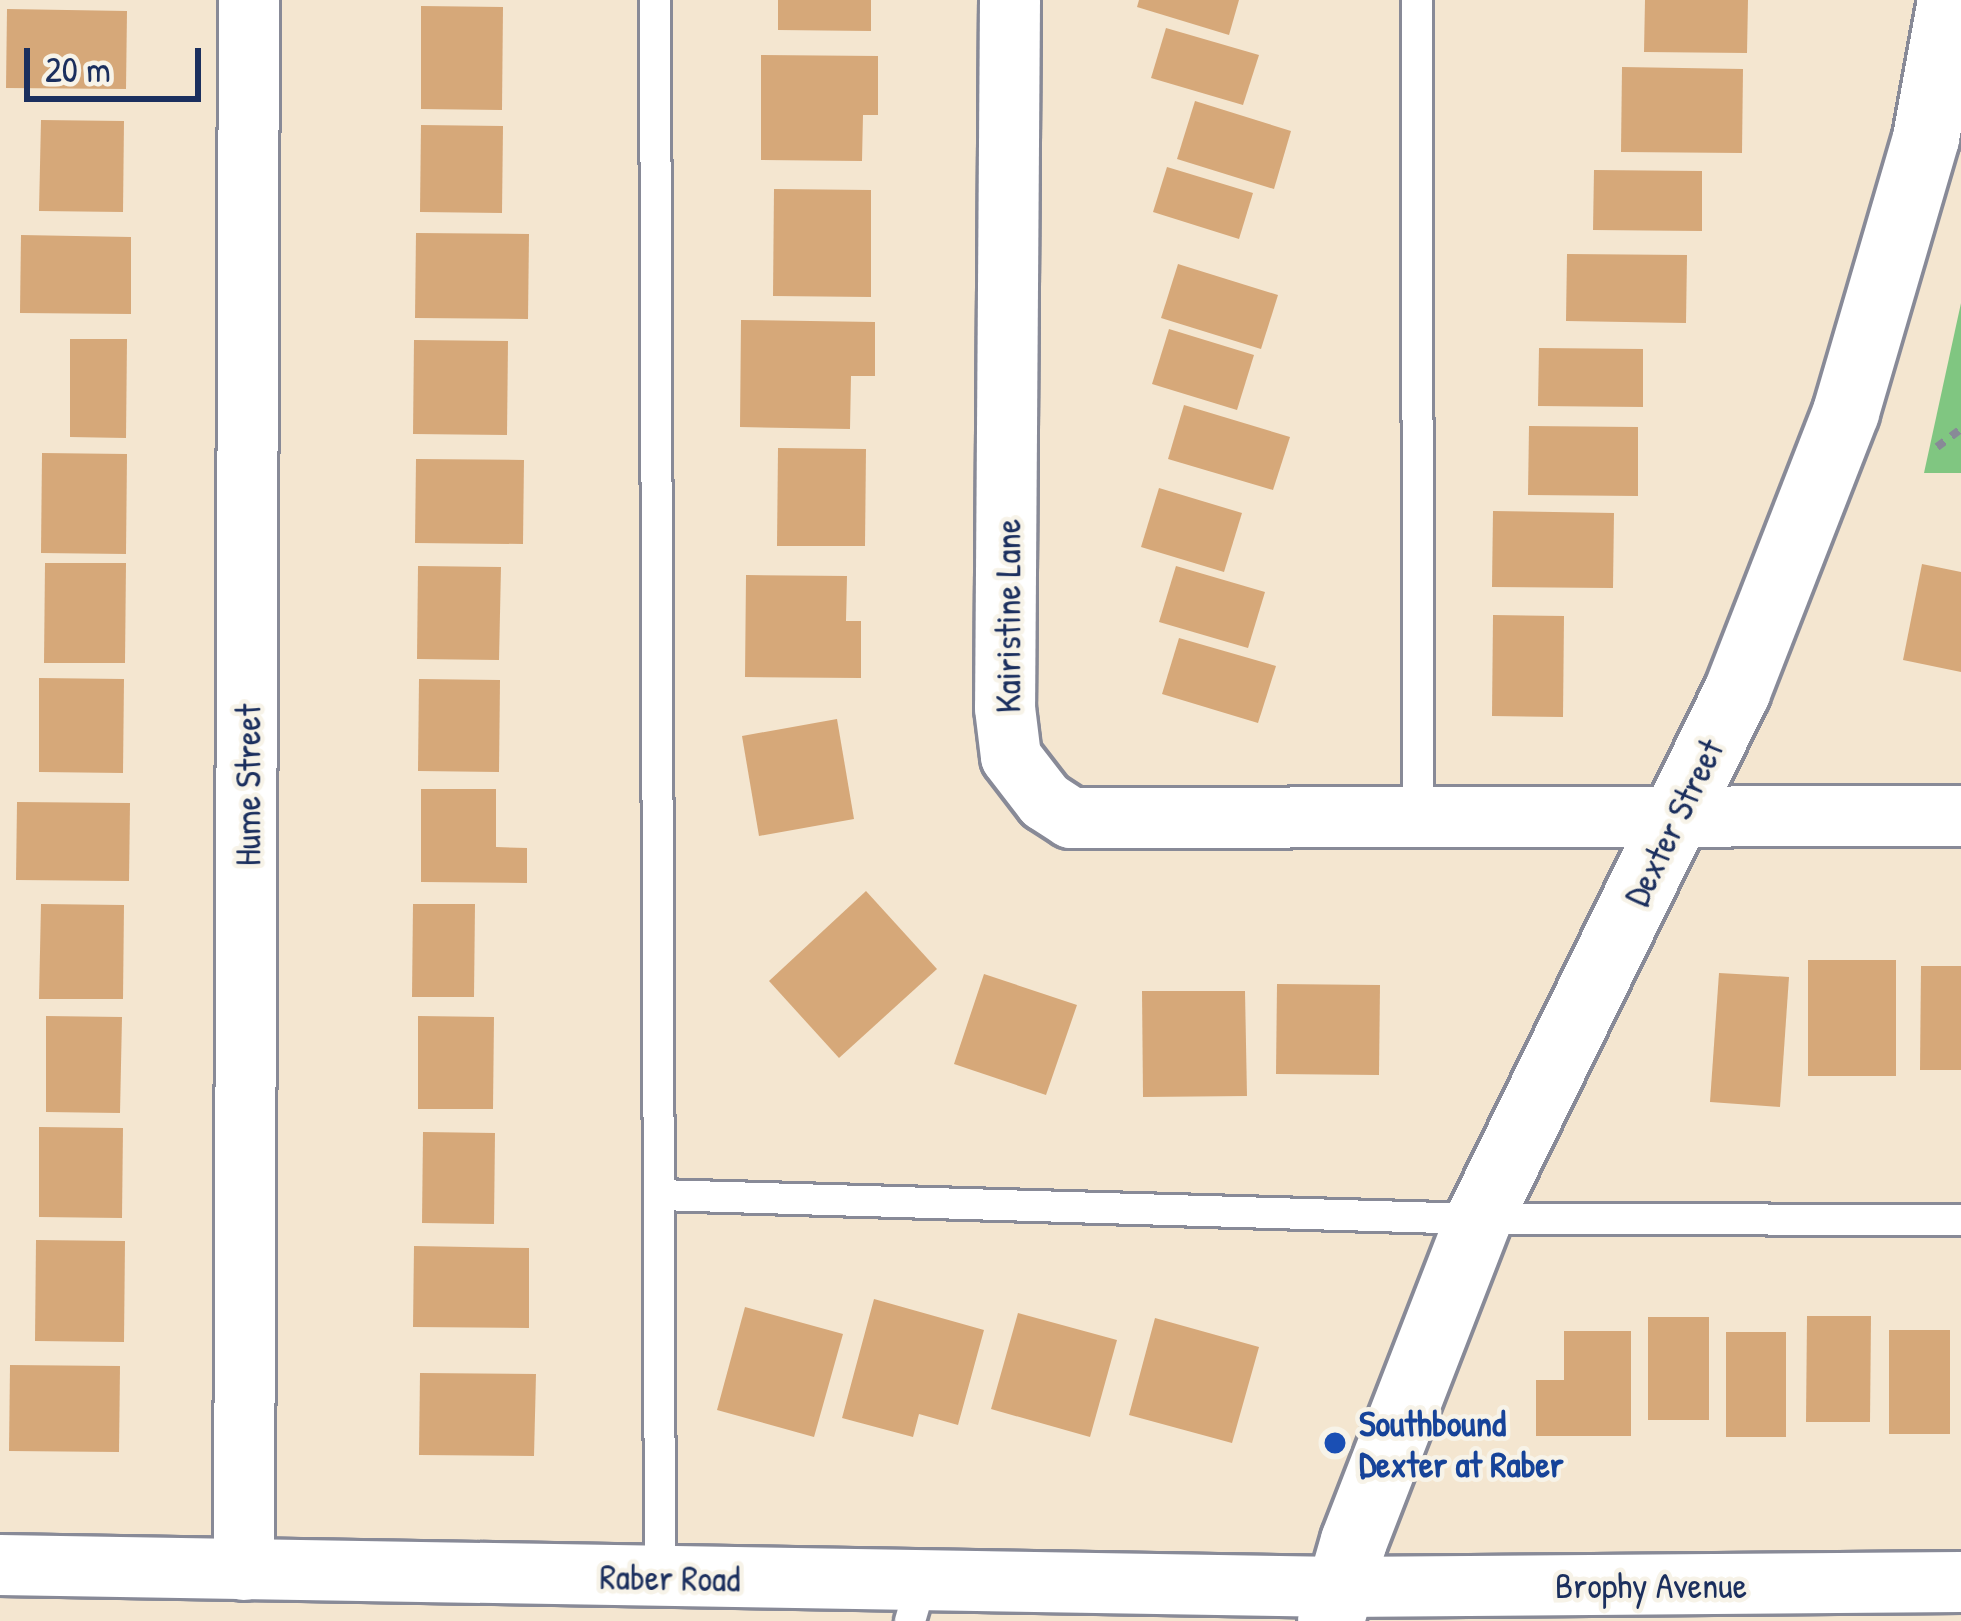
<!DOCTYPE html>
<style>
body{margin:0}
#map{position:relative;width:1961px;height:1621px;overflow:hidden;background:#f4e6d0;font-family:"Patrick Hand",sans-serif}
div>[style]{position:absolute}
.green>*{inset:0;background:#80c681}
.building>*{inset:0;background:#d6a879}
.path>*{height:8px;margin-top:-4px;transform-origin:0;background:repeating-linear-gradient(90deg,#888a97 0 9px,transparent 0 18px)}
.roads{filter:drop-shadow(3px 0 #888a97) drop-shadow(-3px 0 #888a97) drop-shadow(0 3px #888a97) drop-shadow(0 -3px #888a97)}
.service>*{height:30px;margin:-15px;padding:0 15px;transform-origin:15px;border-radius:15px;background:#fff}
.minor>*{height:60px;margin:-30px;padding:0 30px;transform-origin:30px;border-radius:30px;background:#fff}
.tertiary>*{height:66px;margin:-33px;padding:0 33px;transform-origin:33px;border-radius:33px;background:#fff}
.dots>*{width:33px;height:33px;translate:-50% -50%;box-sizing:border-box;border:6px solid #f7f3e8;border-radius:50%}
span{translate:-50% -50%;white-space:nowrap;text-align:center;line-height:1.15;-webkit-text-stroke:9px #f7f3e8;paint-order:stroke}
.street-label{font-size:36px;color:#1b2f5e}
.transit-label{font-size:36px;color:#164399;font-weight:700}
.left{translate:0 -50%;text-align:left}
.scale{position:absolute;left:24px;top:48px;width:177px;height:54px;box-sizing:border-box;border:6px solid #1b2f5e;border-top:0;padding-left:15px;font-size:36px;line-height:42px;white-space:nowrap;color:#1b2f5e;-webkit-text-stroke:9px #f7f3e8;paint-order:stroke}
</style>
<div id="map">
<div class="green">
<i style="clip-path:polygon(1961px 303px,1961px 473px,1924px 473px)"></i>
</div>
<div class="building">
<i style="clip-path:polygon(778px 0,871px 0,871px 31px,778px 30px)"></i>
<i style="clip-path:polygon(1139px 0,1239px 0,1229px 35px,1137px 7px)"></i>
<i style="clip-path:polygon(1645px 0,1748px 0,1747px 53px,1644px 52px)"></i>
<i style="clip-path:polygon(421px 6px,503px 7px,502px 110px,421px 109px)"></i>
<i style="clip-path:polygon(7px 9px,127px 11px,126px 89px,6px 88px)"></i>
<i style="clip-path:polygon(1166px 28px,1259px 55px,1243px 105px,1151px 78px)"></i>
<i style="clip-path:polygon(761px 55px,878px 56px,878px 115px,863px 115px,862px 161px,761px 160px)"></i>
<i style="clip-path:polygon(1622px 67px,1743px 69px,1742px 153px,1621px 152px)"></i>
<i style="clip-path:polygon(1195px 101px,1291px 131px,1274px 189px,1177px 159px)"></i>
<i style="clip-path:polygon(41px 120px,124px 121px,123px 212px,39px 211px)"></i>
<i style="clip-path:polygon(421px 125px,503px 126px,502px 213px,420px 212px)"></i>
<i style="clip-path:polygon(1167px 167px,1253px 193px,1239px 239px,1153px 212px)"></i>
<i style="clip-path:polygon(1594px 170px,1702px 171px,1702px 231px,1593px 230px)"></i>
<i style="clip-path:polygon(774px 189px,871px 190px,871px 297px,773px 296px)"></i>
<i style="clip-path:polygon(416px 233px,529px 234px,528px 319px,415px 318px)"></i>
<i style="clip-path:polygon(21px 235px,131px 237px,131px 314px,20px 313px)"></i>
<i style="clip-path:polygon(1567px 254px,1687px 255px,1686px 323px,1566px 321px)"></i>
<i style="clip-path:polygon(1178px 264px,1278px 295px,1261px 349px,1161px 318px)"></i>
<i style="clip-path:polygon(741px 320px,875px 322px,875px 376px,851px 376px,850px 429px,740px 427px)"></i>
<i style="clip-path:polygon(1169px 329px,1254px 355px,1237px 410px,1152px 384px)"></i>
<i style="clip-path:polygon(70px 339px,127px 339px,126px 438px,70px 437px)"></i>
<i style="clip-path:polygon(414px 340px,508px 341px,507px 435px,413px 434px)"></i>
<i style="clip-path:polygon(1539px 348px,1643px 349px,1643px 407px,1538px 406px)"></i>
<i style="clip-path:polygon(1184px 405px,1290px 437px,1273px 490px,1168px 459px)"></i>
<i style="clip-path:polygon(1529px 426px,1638px 427px,1638px 496px,1528px 495px)"></i>
<i style="clip-path:polygon(778px 448px,866px 449px,865px 546px,777px 546px)"></i>
<i style="clip-path:polygon(42px 453px,127px 454px,126px 554px,41px 553px)"></i>
<i style="clip-path:polygon(416px 459px,524px 460px,523px 544px,415px 543px)"></i>
<i style="clip-path:polygon(1159px 488px,1242px 513px,1224px 572px,1141px 547px)"></i>
<i style="clip-path:polygon(1493px 511px,1614px 513px,1613px 588px,1492px 587px)"></i>
<i style="clip-path:polygon(45px 563px,126px 563px,125px 663px,44px 663px)"></i>
<i style="clip-path:polygon(1922px 564px,1961px 572px,1961px 672px,1903px 660px)"></i>
<i style="clip-path:polygon(418px 566px,501px 567px,499px 660px,417px 659px)"></i>
<i style="clip-path:polygon(1176px 566px,1265px 592px,1248px 648px,1159px 622px)"></i>
<i style="clip-path:polygon(746px 575px,847px 576px,846px 621px,861px 621px,861px 678px,745px 677px)"></i>
<i style="clip-path:polygon(1493px 615px,1564px 616px,1563px 717px,1492px 716px)"></i>
<i style="clip-path:polygon(1179px 638px,1276px 666px,1258px 723px,1162px 694px)"></i>
<i style="clip-path:polygon(39px 678px,124px 679px,123px 773px,39px 772px)"></i>
<i style="clip-path:polygon(419px 679px,500px 680px,499px 772px,418px 771px)"></i>
<i style="clip-path:polygon(837px 719px,854px 819px,759px 836px,742px 736px)"></i>
<i style="clip-path:polygon(421px 789px,496px 789px,496px 847px,527px 848px,527px 883px,421px 882px)"></i>
<i style="clip-path:polygon(17px 802px,130px 803px,129px 881px,16px 880px)"></i>
<i style="clip-path:polygon(866px 891px,937px 969px,839px 1058px,769px 981px)"></i>
<i style="clip-path:polygon(41px 904px,124px 905px,123px 999px,39px 999px)"></i>
<i style="clip-path:polygon(413px 904px,475px 904px,474px 997px,412px 997px)"></i>
<i style="clip-path:polygon(1808px 960px,1896px 960px,1896px 1076px,1808px 1076px)"></i>
<i style="clip-path:polygon(1921px 966px,1961px 966px,1961px 1070px,1920px 1070px)"></i>
<i style="clip-path:polygon(1719px 973px,1789px 977px,1780px 1107px,1710px 1102px)"></i>
<i style="clip-path:polygon(984px 974px,1077px 1005px,1046px 1095px,954px 1064px)"></i>
<i style="clip-path:polygon(1277px 984px,1380px 985px,1379px 1075px,1276px 1074px)"></i>
<i style="clip-path:polygon(1142px 991px,1245px 991px,1247px 1096px,1143px 1097px)"></i>
<i style="clip-path:polygon(46px 1016px,122px 1017px,120px 1113px,46px 1112px)"></i>
<i style="clip-path:polygon(418px 1016px,494px 1017px,493px 1109px,418px 1109px)"></i>
<i style="clip-path:polygon(39px 1127px,123px 1128px,122px 1218px,39px 1217px)"></i>
<i style="clip-path:polygon(423px 1132px,495px 1133px,494px 1224px,422px 1223px)"></i>
<i style="clip-path:polygon(36px 1240px,125px 1241px,124px 1342px,35px 1341px)"></i>
<i style="clip-path:polygon(414px 1246px,529px 1248px,529px 1328px,413px 1327px)"></i>
<i style="clip-path:polygon(874px 1299px,984px 1330px,958px 1425px,919px 1414px,913px 1437px,842px 1418px)"></i>
<i style="clip-path:polygon(745px 1307px,843px 1334px,814px 1437px,717px 1410px)"></i>
<i style="clip-path:polygon(1018px 1313px,1117px 1340px,1090px 1437px,991px 1409px)"></i>
<i style="clip-path:polygon(1807px 1316px,1871px 1316px,1870px 1422px,1806px 1422px)"></i>
<i style="clip-path:polygon(1648px 1317px,1709px 1317px,1709px 1420px,1648px 1420px)"></i>
<i style="clip-path:polygon(1155px 1318px,1259px 1347px,1232px 1443px,1129px 1415px)"></i>
<i style="clip-path:polygon(1889px 1330px,1950px 1330px,1950px 1434px,1889px 1434px)"></i>
<i style="clip-path:polygon(1564px 1331px,1631px 1331px,1631px 1436px,1536px 1436px,1536px 1380px,1564px 1380px)"></i>
<i style="clip-path:polygon(1726px 1332px,1786px 1332px,1786px 1437px,1726px 1437px)"></i>
<i style="clip-path:polygon(10px 1365px,120px 1366px,119px 1452px,9px 1451px)"></i>
<i style="clip-path:polygon(420px 1373px,536px 1374px,534px 1456px,419px 1455px)"></i>
</div>
<div class="path">
<i style="left:1937px;top:447px;width:30px;rotate:-37deg"></i>
</div>
<div class="roads">
<div class="service">
<i style="left:655px;top:0;width:1576px;rotate:89.82deg"></i>
<i style="left:1417px;top:0;width:816px;rotate:89.93deg"></i>
<i style="left:659px;top:1195px;width:820px;rotate:1.68deg"></i>
<i style="left:1479px;top:1219px;width:482px;rotate:0.1deg"></i>
<i style="left:910px;top:1621px;width:43px;rotate:-73.7deg"></i>
</div>
<div class="minor">
<i style="left:1010px;top:0;width:708px;rotate:90.4deg"></i>
<i style="left:1005px;top:708px;width:49px;rotate:83deg"></i>
<i style="left:1011px;top:757px;width:56px;rotate:52.3deg"></i>
<i style="left:1045px;top:801px;width:31px;rotate:33deg"></i>
<i style="left:1071px;top:818px;width:890px;rotate:-0.13deg"></i>
<i style="left:0;top:1565px;width:1340px;rotate:0.94deg"></i>
<i style="left:1340px;top:1587px;width:621px;rotate:-0.46deg"></i>
<i style="left:244px;top:1570px;width:1570px;rotate:-89.82deg"></i>
</div>
<div class="tertiary">
<i style="left:1331px;top:1621px;width:83px;rotate:-74deg"></i>
<i style="left:1354px;top:1541px;width:345px;rotate:-68.8deg"></i>
<i style="left:1479px;top:1219px;width:587px;rotate:-63.92deg"></i>
<i style="left:1737px;top:692px;width:300px;rotate:-68.7deg"></i>
<i style="left:1846px;top:412px;width:285px;rotate:-73.7deg"></i>
<i style="left:1926px;top:138px;width:140px;rotate:-79.7deg"></i>
</div>
</div>
<div class="dots">
<i style="left:1335px;top:1443px;background:#1a4fb4"></i>
</div>
<div class="street-label">
<span style="left:1007px;top:616px;rotate:-90deg">Kairistine Lane</span>
<span style="left:247px;top:785px;rotate:-90deg">Hume Street</span>
<span style="left:1673px;top:822px;rotate:-64deg">Dexter Street</span>
<span style="left:670px;top:1577px;rotate:1deg">Raber Road</span>
<span style="left:1651px;top:1585px">Brophy Avenue</span>
</div>
<div class="transit-label">
<span class="left" style="left:1359px;top:1443px">Southbound<br>Dexter at Raber</span>
</div>
<div class="scale">20 m</div>
</div>
